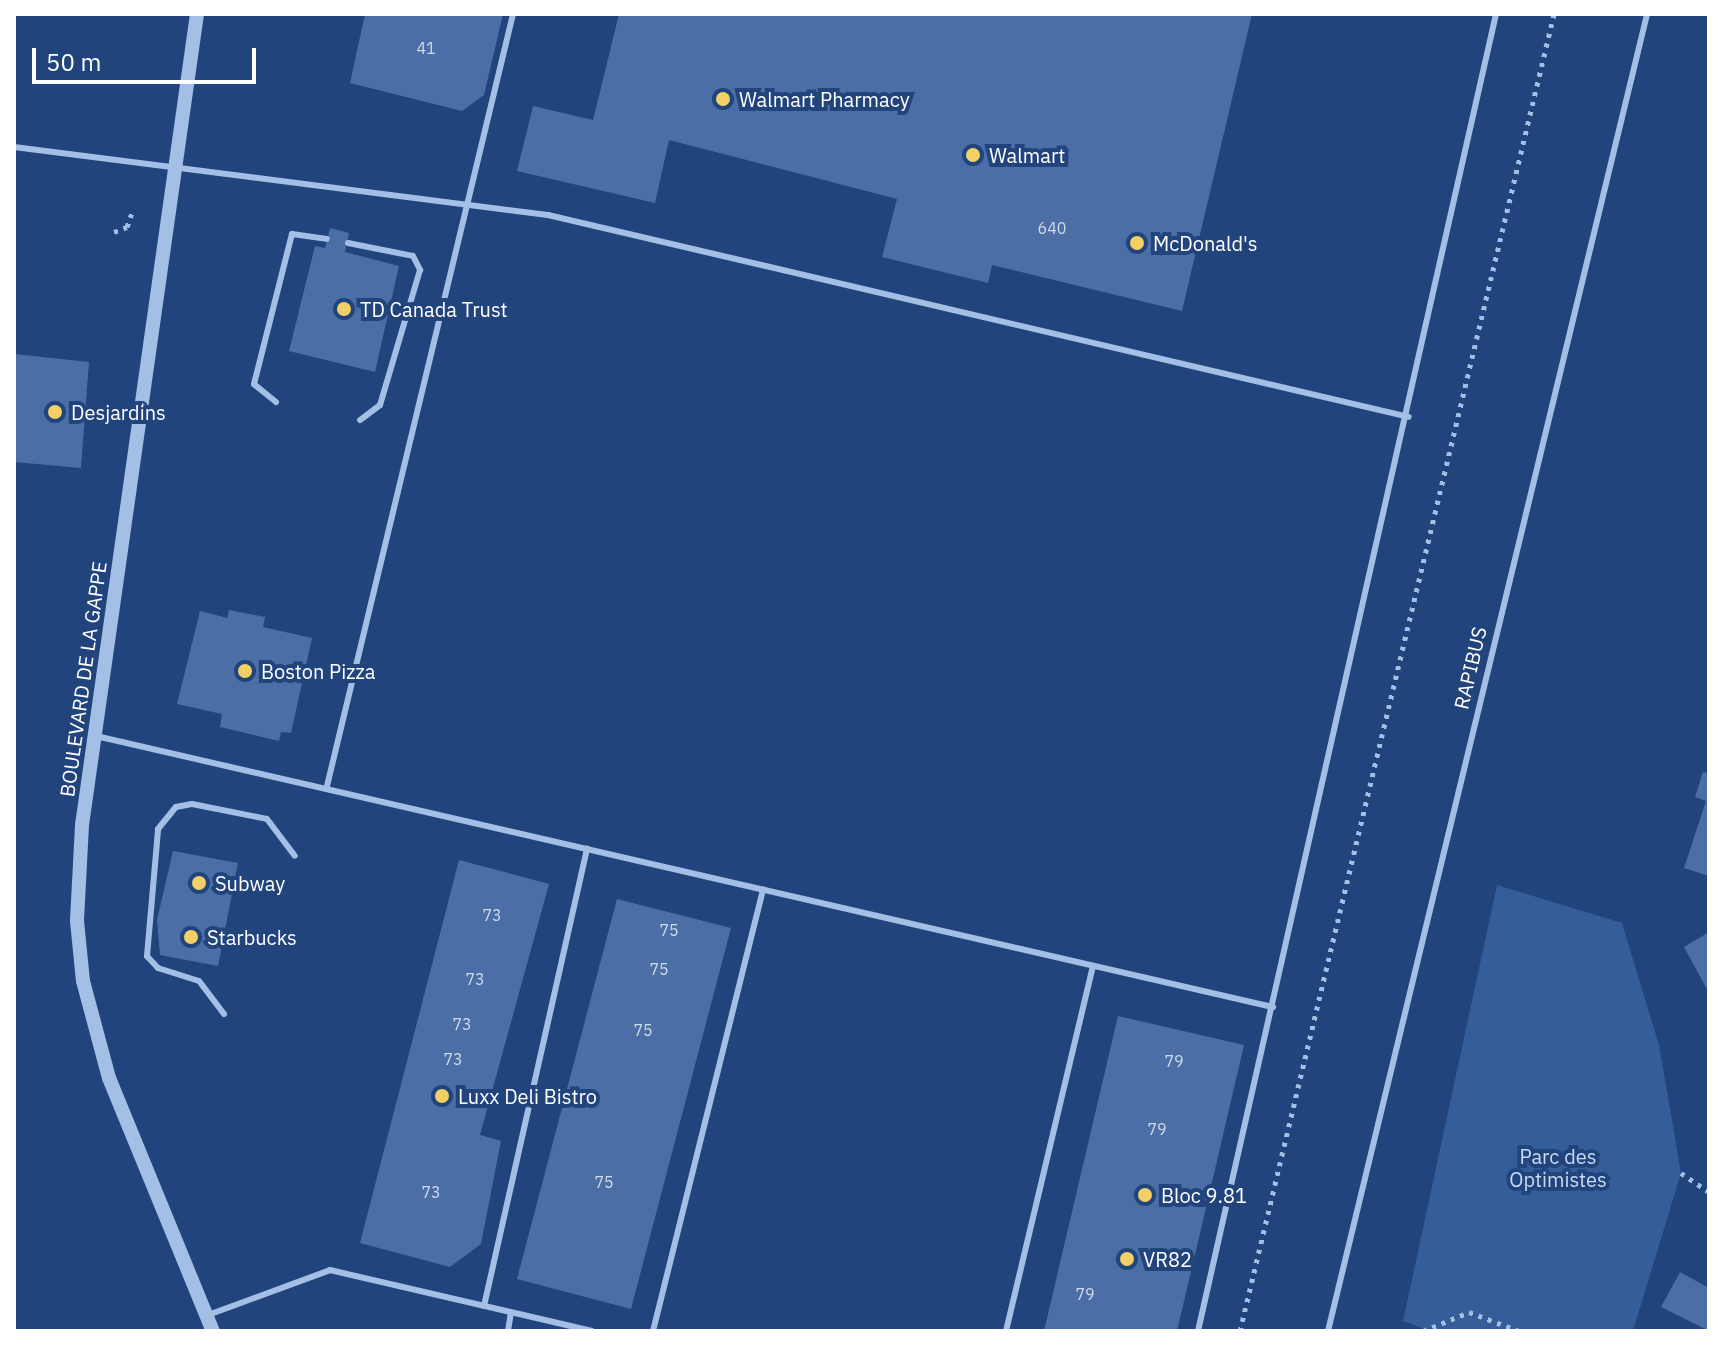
<!DOCTYPE html>
<style>
body{margin:0}
#map{position:relative;width:1723px;height:1345px;overflow:hidden;background:#21447c;font-family:"IBM Plex Sans",sans-serif}
div>[style]{position:absolute}
.green>*{inset:0;background:#345d9a}
.building>*{inset:0;background:#4a6ea5}
.path>*{height:5px;margin-top:-2.5px;transform-origin:0;background:repeating-linear-gradient(90deg,#a4bfe6 0 4px,transparent 0 10px)}
.service>*{height:6px;margin:-3px;padding:0 3px;transform-origin:3px;border-radius:3px;background:#a4bfe6}
.tertiary>*{height:14px;margin:-7px;padding:0 7px;transform-origin:7px;border-radius:7px;background:#a4bfe6}
.dots>*{width:22px;height:22px;translate:-50% -50%;box-sizing:border-box;border:4px solid #21447c;border-radius:50%}
span{translate:-50% -50%;white-space:nowrap;text-align:center;line-height:1.15;-webkit-text-stroke:8px #21447c;paint-order:stroke}
.number-label{font-size:16px;color:#d2dbe8}
.number-label span{-webkit-text-stroke-width:0}
.poi-label{font-size:20px;color:#fff}
.left{translate:0 -50%;text-align:left}
.street-label{font-size:20px;color:#fff}
.park-label{font-size:20px;color:#c7daf5}
.frame{position:absolute;inset:0;border:16px solid #fff;pointer-events:none}
.scale{position:absolute;left:32px;top:48px;width:224px;height:36px;box-sizing:border-box;border:4px solid #fff;border-top:0;padding-left:10px;font-size:24px;line-height:28px;white-space:nowrap;color:#fff;-webkit-text-stroke:6px #21447c;paint-order:stroke}
</style>
<div id="map">
<div class="green">
<i style="clip-path:polygon(1497px 885px,1622px 923px,1659px 1045px,1681px 1173px,1633px 1331px,1430px 1331px,1403px 1321px)"></i>
</div>
<div class="building">
<i style="clip-path:polygon(365px 14px,503px 14px,484px 95px,462px 111px,350px 83px)"></i>
<i style="clip-path:polygon(619px 14px,1252px 14px,1182px 311px,992px 265px,988px 283px,882px 257px,897px 199px,669px 140px,655px 203px,517px 171px,533px 106px,593px 120px)"></i>
<i style="clip-path:polygon(330px 228px,349px 233px,345px 252px,399px 266px,375px 372px,289px 351px,315px 246px,325px 248px)"></i>
<i style="clip-path:polygon(14px 354px,89px 362px,81px 468px,14px 462px)"></i>
<i style="clip-path:polygon(229px 610px,265px 617px,263px 627px,312px 638px,291px 733px,281px 732px,279px 741px,220px 727px,222px 714px,177px 704px,200px 611px,227px 618px)"></i>
<i style="clip-path:polygon(1703px 772px,1709px 773px,1709px 876px,1684px 868px,1706px 801px,1695px 797px)"></i>
<i style="clip-path:polygon(173px 851px,238px 863px,218px 966px,160px 955px,157px 920px)"></i>
<i style="clip-path:polygon(459px 860px,549px 884px,480px 1135px,501px 1141px,481px 1244px,450px 1267px,360px 1243px)"></i>
<i style="clip-path:polygon(617px 899px,731px 928px,631px 1309px,517px 1279px)"></i>
<i style="clip-path:polygon(1709px 932px,1709px 993px,1684px 947px)"></i>
<i style="clip-path:polygon(1118px 1016px,1244px 1045px,1213px 1178px,1177px 1331px,1044px 1331px)"></i>
<i style="clip-path:polygon(1680px 1272px,1709px 1288px,1709px 1331px,1661px 1307px)"></i>
</div>
<div class="path">
<i style="left:114px;top:232px;width:14px;rotate:-21deg"></i>
<i style="left:127px;top:227px;width:18px;rotate:-71deg"></i>
<i style="left:1681px;top:1173px;width:34px;rotate:34deg"></i>
<i style="left:1240px;top:1331px;width:1354px;rotate:-76.59deg"></i>
<i style="left:1423px;top:1331px;width:50px;rotate:-22.4deg"></i>
<i style="left:1469px;top:1312px;width:53px;rotate:20.8deg"></i>
</div>
<div class="service">
<i style="left:14px;top:147px;width:538px;rotate:7.26deg"></i>
<i style="left:548px;top:215px;width:884px;rotate:13.2deg"></i>
<i style="left:348px;top:243px;width:66px;rotate:11.3deg"></i>
<i style="left:413px;top:256px;width:16px;rotate:63deg"></i>
<i style="left:420px;top:270px;width:141px;rotate:106.5deg"></i>
<i style="left:380px;top:405px;width:25px;rotate:143deg"></i>
<i style="left:276px;top:402px;width:28px;rotate:-141deg"></i>
<i style="left:254px;top:384px;width:155px;rotate:-75.8deg"></i>
<i style="left:292px;top:234px;width:35px;rotate:8deg"></i>
<i style="left:96px;top:736px;width:1208px;rotate:12.97deg"></i>
<i style="left:327px;top:786px;width:794px;rotate:-76.45deg"></i>
<i style="left:224px;top:1014px;width:41px;rotate:-127.1deg"></i>
<i style="left:199px;top:981px;width:43px;rotate:-162.4deg"></i>
<i style="left:158px;top:968px;width:16px;rotate:-133deg"></i>
<i style="left:147px;top:956px;width:127px;rotate:-85deg"></i>
<i style="left:158px;top:829px;width:28px;rotate:-51deg"></i>
<i style="left:176px;top:807px;width:16px;rotate:-11deg"></i>
<i style="left:192px;top:804px;width:76px;rotate:11.3deg"></i>
<i style="left:267px;top:819px;width:46px;rotate:52.9deg"></i>
<i style="left:484px;top:1306px;width:469px;rotate:-77.3deg"></i>
<i style="left:208px;top:1315px;width:130px;rotate:-20.2deg"></i>
<i style="left:330px;top:1270px;width:269px;rotate:13.1deg"></i>
<i style="left:508px;top:1331px;width:18px;rotate:-81deg"></i>
<i style="left:653px;top:1331px;width:455px;rotate:-76deg"></i>
<i style="left:1006px;top:1331px;width:374px;rotate:-76.6deg"></i>
<i style="left:1198px;top:1331px;width:1350px;rotate:-77.25deg"></i>
<i style="left:1328px;top:1331px;width:1355px;rotate:-76.38deg"></i>
</div>
<div class="tertiary">
<i style="left:197px;top:14px;width:819px;rotate:98.07deg"></i>
<i style="left:82px;top:825px;width:96px;rotate:93deg"></i>
<i style="left:77px;top:921px;width:60px;rotate:84.3deg"></i>
<i style="left:83px;top:981px;width:100px;rotate:75deg"></i>
<i style="left:109px;top:1078px;width:274px;rotate:67.7deg"></i>
</div>
<div class="dots">
<i style="left:723px;top:99px;background:#f3d065"></i>
<i style="left:973px;top:155px;background:#f3d065"></i>
<i style="left:1137px;top:243px;background:#f3d065"></i>
<i style="left:344px;top:309px;background:#f3d065"></i>
<i style="left:55px;top:412px;background:#f3d065"></i>
<i style="left:245px;top:671px;background:#f3d065"></i>
<i style="left:199px;top:883px;background:#f3d065"></i>
<i style="left:191px;top:937px;background:#f3d065"></i>
<i style="left:442px;top:1096px;background:#f3d065"></i>
<i style="left:1145px;top:1195px;background:#f3d065"></i>
<i style="left:1127px;top:1259px;background:#f3d065"></i>
</div>
<div class="number-label">
<span style="left:426px;top:48px">41</span>
<span style="left:1052px;top:228px">640</span>
<span style="left:492px;top:915px">73</span>
<span style="left:669px;top:930px">75</span>
<span style="left:659px;top:969px">75</span>
<span style="left:475px;top:979px">73</span>
<span style="left:462px;top:1024px">73</span>
<span style="left:643px;top:1030px">75</span>
<span style="left:453px;top:1059px">73</span>
<span style="left:1174px;top:1061px">79</span>
<span style="left:1157px;top:1129px">79</span>
<span style="left:604px;top:1182px">75</span>
<span style="left:431px;top:1192px">73</span>
<span style="left:1085px;top:1294px">79</span>
</div>
<div class="poi-label">
<span class="left" style="left:739px;top:99px">Walmart Pharmacy</span>
<span class="left" style="left:989px;top:155px">Walmart</span>
<span class="left" style="left:1153px;top:243px">McDonald's</span>
<span class="left" style="left:360px;top:309px">TD Canada Trust</span>
<span class="left" style="left:71px;top:412px">Desjardins</span>
<span class="left" style="left:261px;top:671px">Boston Pizza</span>
<span class="left" style="left:215px;top:883px">Subway</span>
<span class="left" style="left:207px;top:937px">Starbucks</span>
<span class="left" style="left:458px;top:1096px">Luxx Deli Bistro</span>
<span class="left" style="left:1161px;top:1195px">Bloc 9.81</span>
<span class="left" style="left:1143px;top:1259px">VR82</span>
</div>
<div class="street-label">
<span style="left:1470px;top:668px;rotate:-77deg">RAPIBUS</span>
<span style="left:83px;top:679px;rotate:-82deg">BOULEVARD DE LA GAPPE</span>
</div>
<div class="park-label">
<span style="left:1558px;top:1168px">Parc des<br>Optimistes</span>
</div>
<div class="frame"></div>
<div class="scale">50 m</div>
</div>
